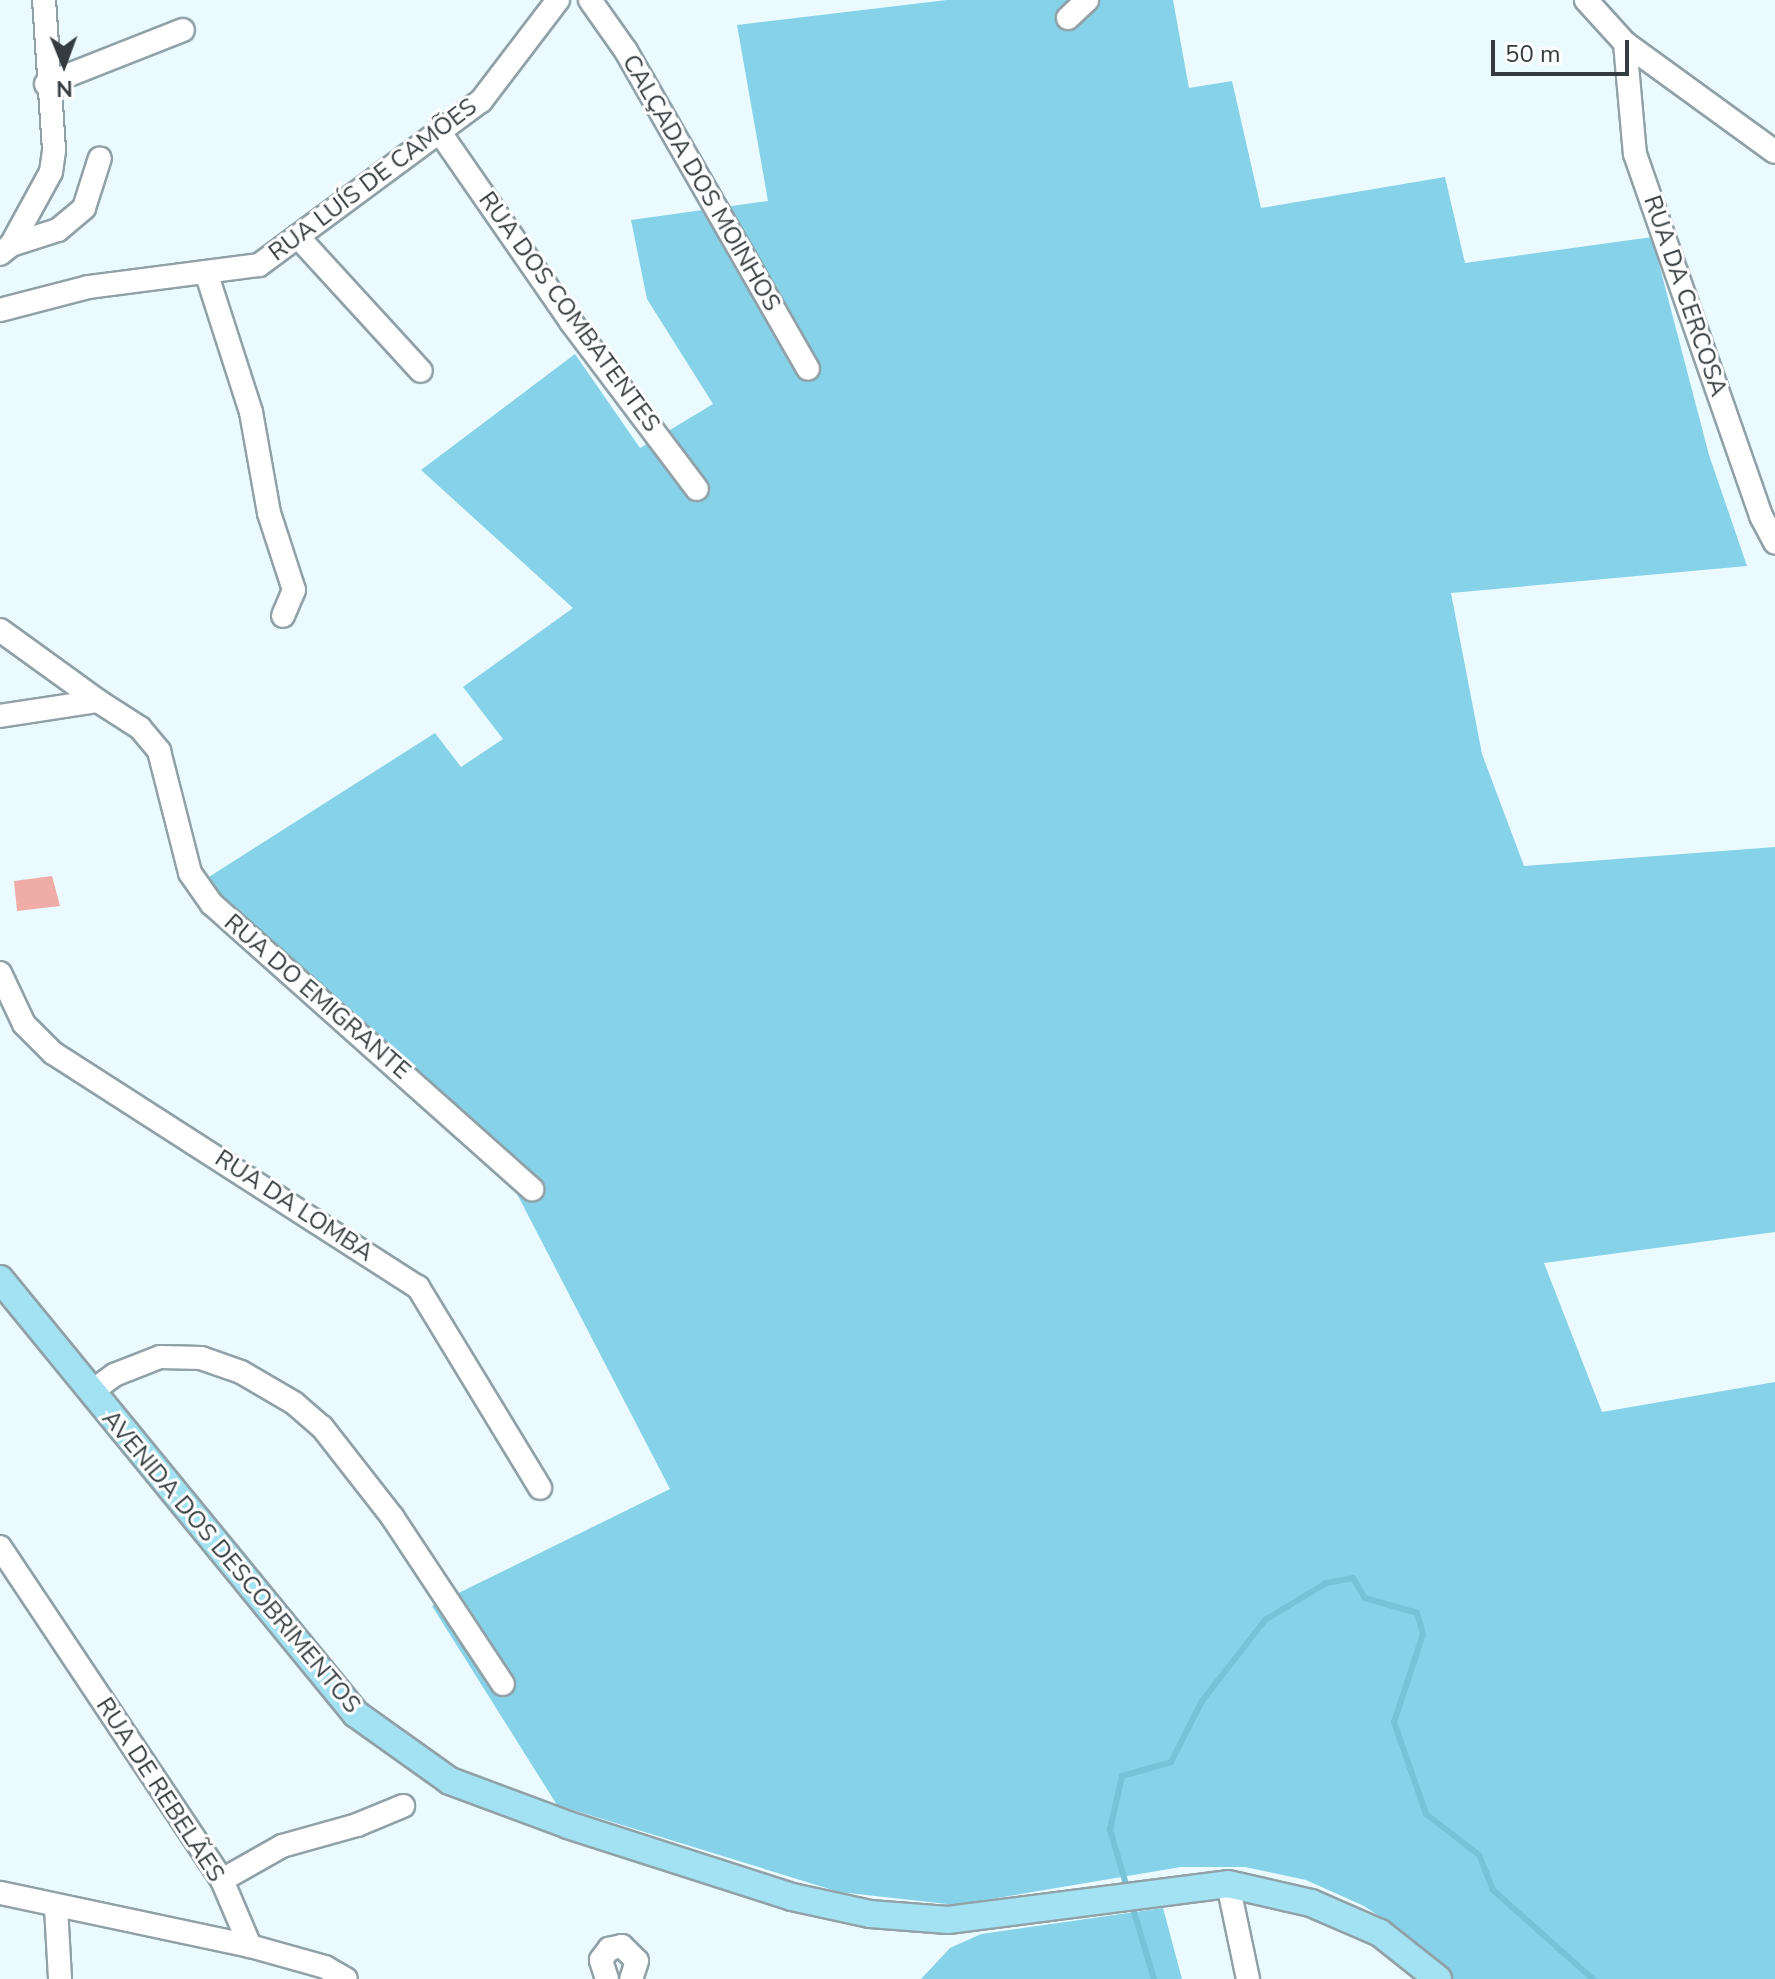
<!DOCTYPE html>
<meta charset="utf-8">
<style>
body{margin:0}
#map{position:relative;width:1775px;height:1979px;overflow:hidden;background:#ebfaff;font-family:"Nunito Sans",sans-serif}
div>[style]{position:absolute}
.forest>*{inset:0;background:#86d2e8}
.stream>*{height:6px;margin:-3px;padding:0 3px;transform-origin:3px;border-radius:3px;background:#76c2d7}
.building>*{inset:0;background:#f0aca6}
.roads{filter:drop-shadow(2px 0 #90a1a7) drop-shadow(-2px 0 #90a1a7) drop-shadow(0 2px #90a1a7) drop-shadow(0 -2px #90a1a7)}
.minor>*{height:22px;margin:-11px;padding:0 11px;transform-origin:11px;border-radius:11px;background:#fff}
.major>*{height:26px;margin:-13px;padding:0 13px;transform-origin:13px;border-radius:13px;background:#a3e2f2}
span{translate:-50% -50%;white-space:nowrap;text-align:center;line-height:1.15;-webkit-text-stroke:6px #fff;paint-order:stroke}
.street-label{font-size:24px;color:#353c3f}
.north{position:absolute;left:24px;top:24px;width:80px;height:80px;-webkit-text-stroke:6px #fff;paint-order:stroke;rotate:179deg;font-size:22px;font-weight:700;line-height:32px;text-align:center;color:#353c3f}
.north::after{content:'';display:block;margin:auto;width:28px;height:36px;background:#353c3f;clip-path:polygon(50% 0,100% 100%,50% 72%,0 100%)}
.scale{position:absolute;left:1491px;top:40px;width:138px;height:36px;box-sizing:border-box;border:4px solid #353c3f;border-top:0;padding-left:10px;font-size:24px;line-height:28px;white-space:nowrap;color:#353c3f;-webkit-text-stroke:6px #fff;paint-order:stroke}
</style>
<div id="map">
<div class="forest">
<i style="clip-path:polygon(947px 0,1173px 0,1189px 88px,1232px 81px,1261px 208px,1445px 177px,1465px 263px,1652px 237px,1709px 455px,1747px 566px,1451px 593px,1482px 754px,1524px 866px,1775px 847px,1775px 1232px,1544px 1263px,1602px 1412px,1775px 1382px,1775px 1979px,1450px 1979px,1410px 1937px,1364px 1906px,1306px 1880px,1245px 1867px,1181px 1867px,956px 1905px,839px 1892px,557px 1805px,432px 1606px,670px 1489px,516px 1192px,237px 940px,193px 887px,435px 733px,461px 767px,503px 739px,463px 687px,573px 608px,421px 470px,575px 354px,640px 448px,713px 404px,647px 299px,631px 220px,768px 201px,737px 25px)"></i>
<i style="clip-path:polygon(1163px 1908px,1182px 1979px,921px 1979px,950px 1948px,981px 1934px)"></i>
</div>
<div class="stream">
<i style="left:1128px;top:1891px;width:64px;rotate:-106.4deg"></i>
<i style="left:1110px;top:1830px;width:55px;rotate:-77.5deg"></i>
<i style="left:1122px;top:1776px;width:51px;rotate:-15.9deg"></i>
<i style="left:1171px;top:1762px;width:68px;rotate:-63.1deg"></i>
<i style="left:1202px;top:1701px;width:103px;rotate:-52.1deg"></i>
<i style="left:1265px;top:1620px;width:71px;rotate:-31.2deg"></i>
<i style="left:1326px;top:1583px;width:27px;rotate:-10deg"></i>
<i style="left:1353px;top:1578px;width:23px;rotate:59deg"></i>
<i style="left:1365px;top:1598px;width:54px;rotate:16.1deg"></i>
<i style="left:1417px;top:1613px;width:22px;rotate:74deg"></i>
<i style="left:1423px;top:1634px;width:93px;rotate:108.2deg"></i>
<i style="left:1394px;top:1722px;width:97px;rotate:70.8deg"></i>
<i style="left:1426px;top:1814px;width:67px;rotate:37.7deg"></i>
<i style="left:1479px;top:1855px;width:38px;rotate:68deg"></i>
<i style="left:1493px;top:1890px;width:134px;rotate:41.7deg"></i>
<i style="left:1131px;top:1902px;width:80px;rotate:73.4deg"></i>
</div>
<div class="building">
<i style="clip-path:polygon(52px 876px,60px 906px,17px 911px,14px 881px)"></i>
</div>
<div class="roads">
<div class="minor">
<i style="left:590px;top:0;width:62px;rotate:54.8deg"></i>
<i style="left:626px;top:51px;width:366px;rotate:60.2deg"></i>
<i style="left:1586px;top:0;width:58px;rotate:47.8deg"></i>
<i style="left:1625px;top:43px;width:185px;rotate:36deg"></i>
<i style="left:1068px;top:18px;width:26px;rotate:-43deg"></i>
<i style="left:1625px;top:43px;width:111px;rotate:84.9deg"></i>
<i style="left:1635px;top:154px;width:383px;rotate:70.8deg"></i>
<i style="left:1761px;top:516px;width:30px;rotate:62deg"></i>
<i style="left:46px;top:84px;width:147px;rotate:-21.5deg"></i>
<i style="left:441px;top:134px;width:229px;rotate:55.3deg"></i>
<i style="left:571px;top:322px;width:209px;rotate:53deg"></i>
<i style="left:299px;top:238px;width:180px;rotate:47.5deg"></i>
<i style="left:11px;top:245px;width:49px;rotate:-17.7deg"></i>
<i style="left:58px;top:230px;width:34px;rotate:-40deg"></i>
<i style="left:84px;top:208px;width:52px;rotate:-72.3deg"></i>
<i style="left:0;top:254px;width:14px;rotate:-39deg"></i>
<i style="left:11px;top:245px;width:83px;rotate:-61.3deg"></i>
<i style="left:51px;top:172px;width:22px;rotate:-82deg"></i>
<i style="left:54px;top:150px;width:150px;rotate:-93.8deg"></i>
<i style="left:206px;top:272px;width:147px;rotate:72.2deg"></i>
<i style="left:251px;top:412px;width:103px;rotate:79.9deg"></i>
<i style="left:269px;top:513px;width:81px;rotate:72deg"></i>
<i style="left:294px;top:590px;width:28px;rotate:113deg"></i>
<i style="left:0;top:310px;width:92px;rotate:-14.5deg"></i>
<i style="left:89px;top:287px;width:171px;rotate:-7.4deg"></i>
<i style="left:259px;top:265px;width:276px;rotate:-36.5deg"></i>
<i style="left:481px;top:101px;width:127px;rotate:-52.7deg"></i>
<i style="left:0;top:630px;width:121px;rotate:35.9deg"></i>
<i style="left:98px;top:701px;width:99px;rotate:171.3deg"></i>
<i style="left:98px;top:701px;width:50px;rotate:32.7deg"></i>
<i style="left:140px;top:728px;width:30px;rotate:50deg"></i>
<i style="left:159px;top:751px;width:126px;rotate:75.7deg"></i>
<i style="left:190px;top:873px;width:38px;rotate:55deg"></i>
<i style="left:212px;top:904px;width:429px;rotate:41.7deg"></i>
<i style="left:0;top:973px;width:56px;rotate:64.8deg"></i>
<i style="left:24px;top:1024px;width:41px;rotate:45deg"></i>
<i style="left:53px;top:1053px;width:434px;rotate:32.7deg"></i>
<i style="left:418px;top:1287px;width:235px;rotate:58.7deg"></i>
<i style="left:91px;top:1392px;width:29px;rotate:-36deg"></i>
<i style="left:114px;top:1375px;width:49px;rotate:-21.4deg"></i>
<i style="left:160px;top:1357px;width:41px;rotate:1.4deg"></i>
<i style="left:201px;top:1358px;width:42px;rotate:19.3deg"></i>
<i style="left:241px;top:1372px;width:61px;rotate:30.3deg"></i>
<i style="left:294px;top:1403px;width:37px;rotate:41deg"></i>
<i style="left:322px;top:1427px;width:115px;rotate:52deg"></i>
<i style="left:393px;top:1518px;width:199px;rotate:56.5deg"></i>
<i style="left:0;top:1547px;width:400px;rotate:56.3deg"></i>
<i style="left:222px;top:1880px;width:72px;rotate:67deg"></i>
<i style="left:250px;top:1946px;width:256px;rotate:-168deg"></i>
<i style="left:222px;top:1880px;width:69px;rotate:-29.5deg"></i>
<i style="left:282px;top:1846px;width:78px;rotate:-15.6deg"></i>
<i style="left:357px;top:1825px;width:50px;rotate:-22.4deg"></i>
<i style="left:1228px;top:1884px;width:97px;rotate:78.1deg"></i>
<i style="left:56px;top:1907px;width:72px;rotate:86.8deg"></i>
<i style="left:250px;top:1946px;width:78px;rotate:15.6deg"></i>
<i style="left:325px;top:1967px;width:24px;rotate:30deg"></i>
<i style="left:607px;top:1979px;width:20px;rotate:-108deg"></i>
<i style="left:601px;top:1960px;width:14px;rotate:-54deg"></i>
<i style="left:609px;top:1949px;width:13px;rotate:-13deg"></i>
<i style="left:622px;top:1946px;width:21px;rotate:45deg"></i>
<i style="left:637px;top:1961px;width:19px;rotate:108deg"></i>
</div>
<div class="major">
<i style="left:0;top:1279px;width:562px;rotate:50.7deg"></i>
<i style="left:356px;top:1714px;width:115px;rotate:35.5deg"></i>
<i style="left:450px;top:1781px;width:126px;rotate:20.4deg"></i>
<i style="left:568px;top:1825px;width:235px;rotate:17.8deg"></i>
<i style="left:792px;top:1897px;width:80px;rotate:12.3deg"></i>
<i style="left:870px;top:1914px;width:78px;rotate:4.4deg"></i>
<i style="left:948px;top:1920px;width:282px;rotate:-7.3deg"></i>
<i style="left:1228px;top:1884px;width:85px;rotate:12.9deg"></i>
<i style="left:1311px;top:1903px;width:75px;rotate:23.5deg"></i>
<i style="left:1380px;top:1933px;width:74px;rotate:38.4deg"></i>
</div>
</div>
<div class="street-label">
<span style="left:373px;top:180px;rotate:-37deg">RUA LUÍS DE CAMÕES</span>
<span style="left:701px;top:183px;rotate:60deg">CALÇADA DOS MOINHOS</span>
<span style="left:1685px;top:296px;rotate:71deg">RUA DA CERCOSA</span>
<span style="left:569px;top:312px;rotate:54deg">RUA DOS COMBATENTES</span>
<span style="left:317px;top:997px;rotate:41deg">RUA DO EMIGRANTE</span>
<span style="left:294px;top:1206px;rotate:33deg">RUA DA LOMBA</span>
<span style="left:231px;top:1562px;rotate:50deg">AVENIDA DOS DESCOBRIMENTOS</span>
<span style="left:160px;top:1790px;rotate:57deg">RUA DE REBELÃES</span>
</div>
<div class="north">N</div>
<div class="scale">50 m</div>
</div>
